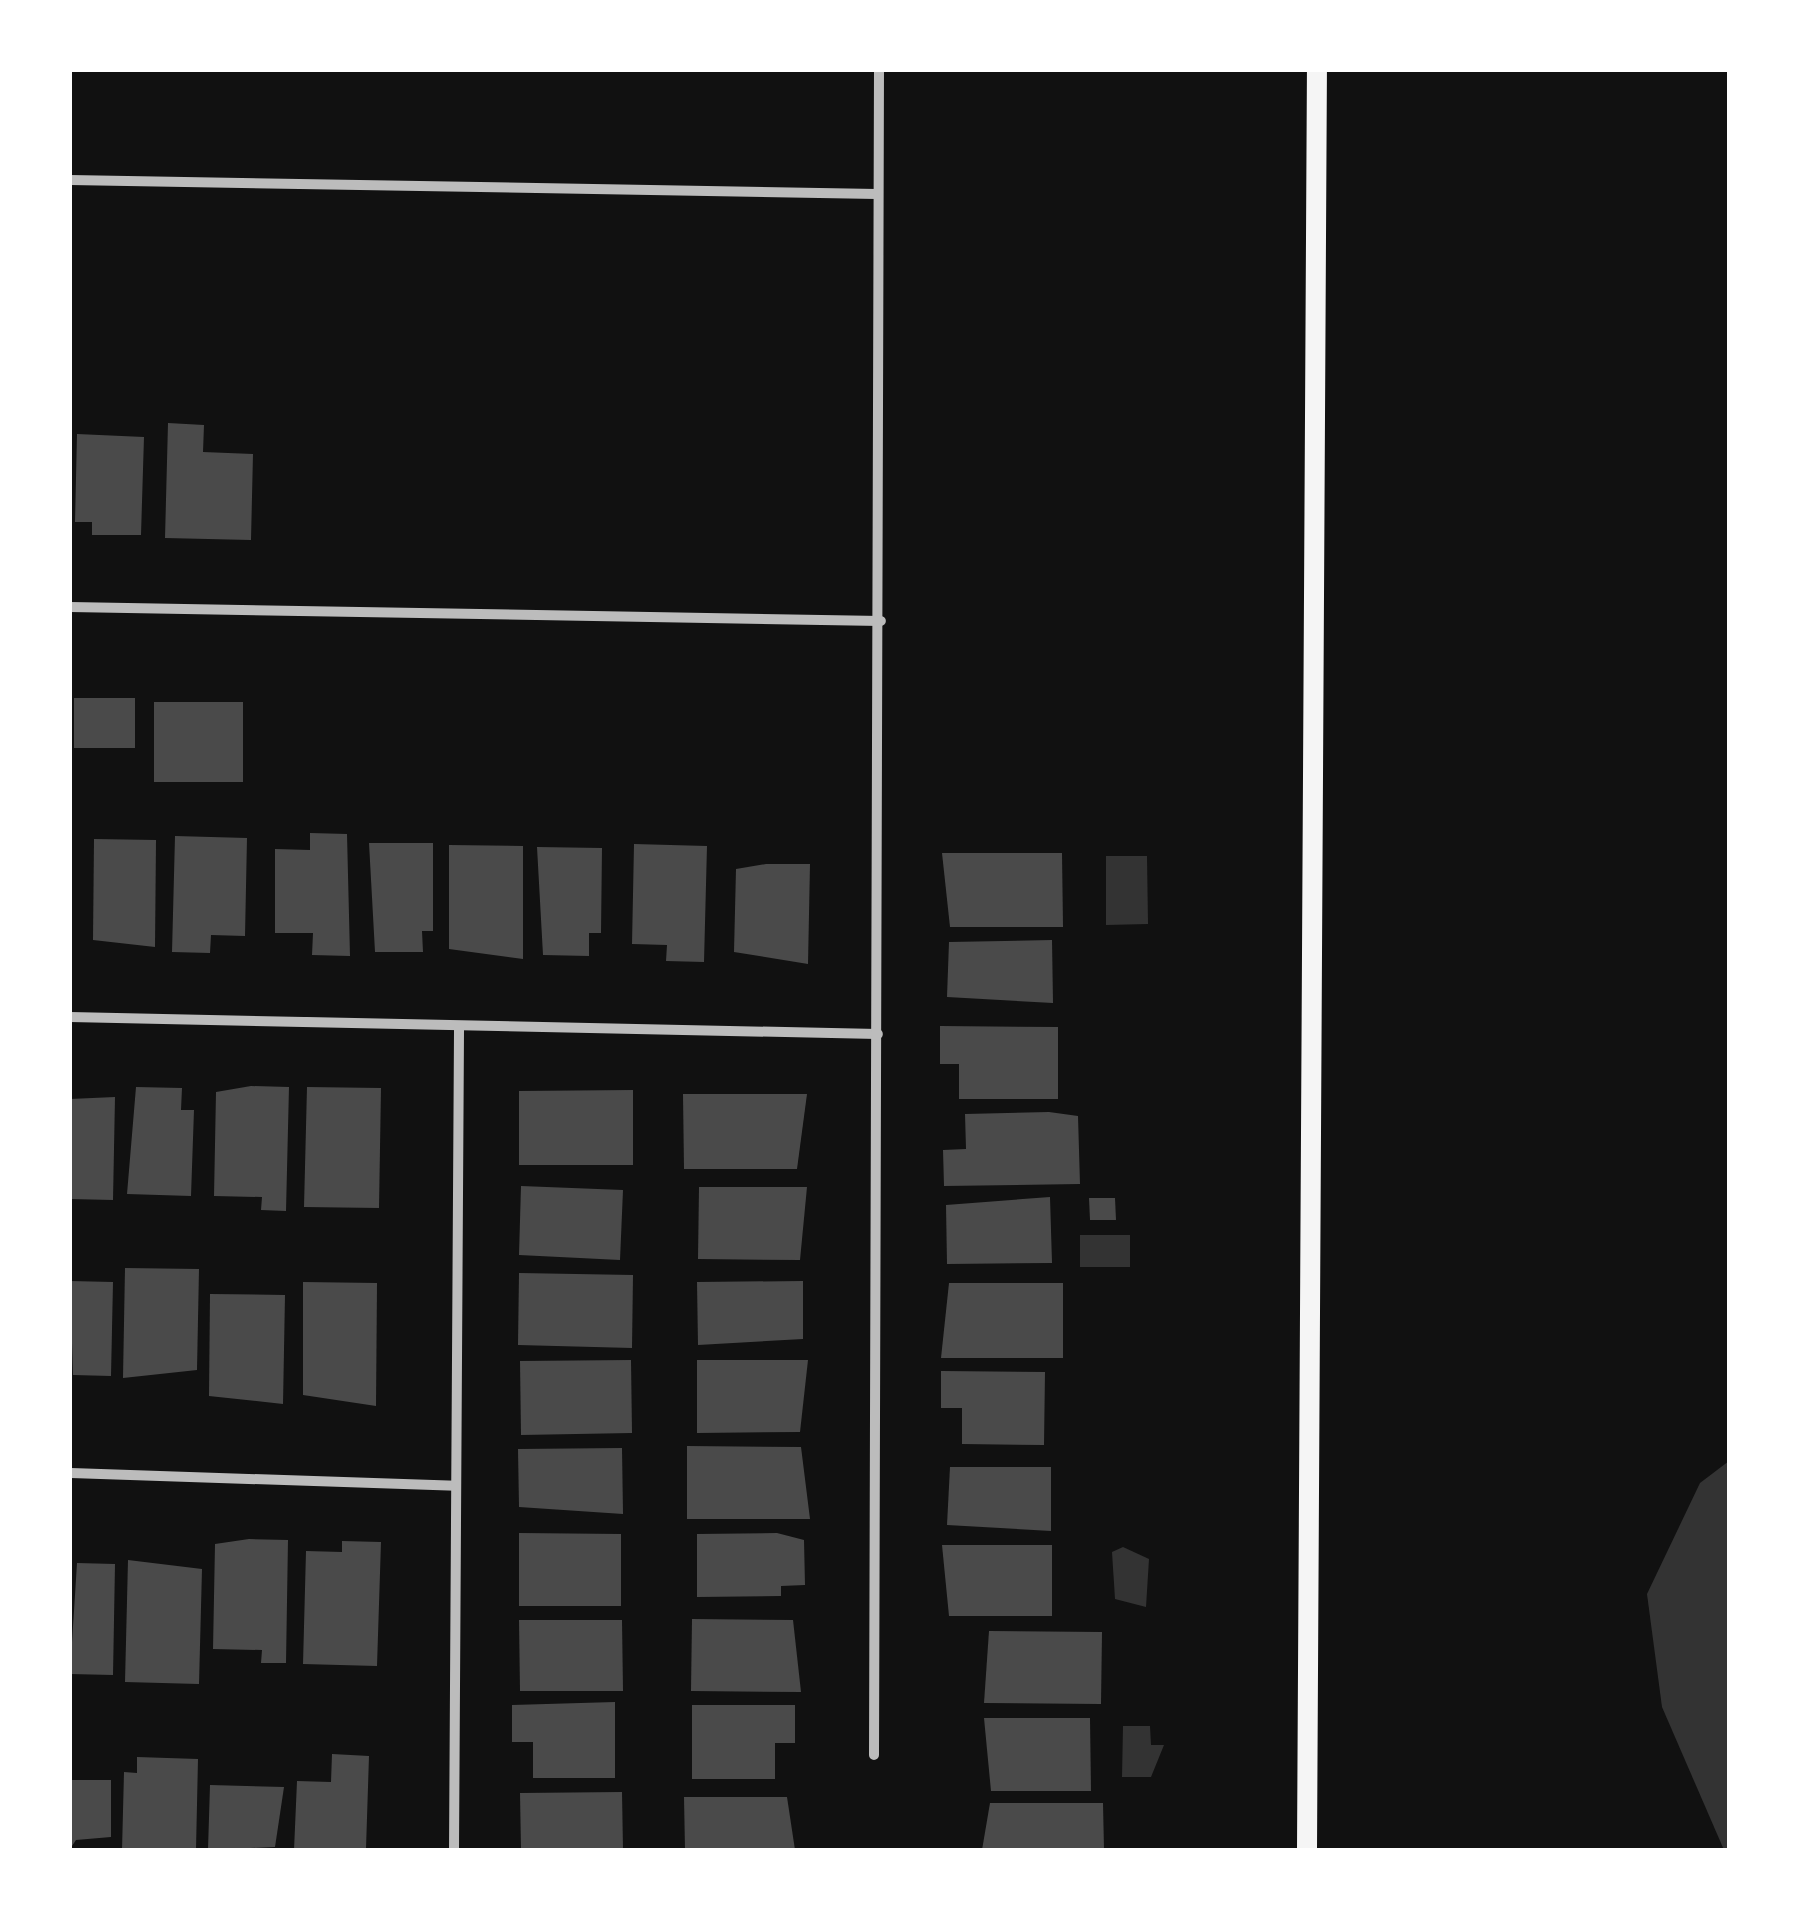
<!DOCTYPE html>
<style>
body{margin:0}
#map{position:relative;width:1799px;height:1920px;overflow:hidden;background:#111;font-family:Bitter,serif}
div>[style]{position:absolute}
.water>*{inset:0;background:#333}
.building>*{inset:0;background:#4a4a4a}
.minor>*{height:10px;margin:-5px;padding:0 5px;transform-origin:5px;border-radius:5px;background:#bcbcbc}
.secondary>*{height:20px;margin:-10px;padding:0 10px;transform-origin:10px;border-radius:10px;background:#f5f5f5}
span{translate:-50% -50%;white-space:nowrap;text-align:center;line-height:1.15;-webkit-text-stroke:8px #fff;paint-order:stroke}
.frame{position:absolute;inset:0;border:72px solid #fff;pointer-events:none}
</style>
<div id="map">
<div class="water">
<i style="clip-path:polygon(1106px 856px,1147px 856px,1148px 924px,1106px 925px)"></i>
<i style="clip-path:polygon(1080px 1235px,1130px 1235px,1130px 1267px,1080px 1267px)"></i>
<i style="clip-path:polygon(1729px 1461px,1729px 1850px,1724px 1850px,1662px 1707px,1647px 1594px,1700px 1483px)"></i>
<i style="clip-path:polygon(1123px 1547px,1149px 1559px,1146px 1607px,1115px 1599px,1112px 1552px)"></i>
<i style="clip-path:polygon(1123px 1726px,1150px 1726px,1151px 1745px,1164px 1745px,1151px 1777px,1122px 1777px)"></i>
</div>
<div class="building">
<i style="clip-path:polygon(168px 423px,204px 425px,203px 452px,253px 454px,251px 540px,165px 538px)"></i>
<i style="clip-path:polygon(77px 434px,144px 437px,141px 535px,92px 535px,92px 522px,75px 522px)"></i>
<i style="clip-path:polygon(74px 698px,135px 698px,135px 748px,74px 748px)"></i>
<i style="clip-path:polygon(154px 702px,243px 702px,243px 782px,154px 782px)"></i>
<i style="clip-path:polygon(310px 833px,347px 834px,350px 956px,312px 955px,313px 933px,275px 933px,275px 849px,310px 850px)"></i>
<i style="clip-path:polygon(175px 836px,247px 838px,245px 936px,211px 935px,210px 953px,172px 952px)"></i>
<i style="clip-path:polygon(94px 839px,156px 840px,155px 947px,93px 940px)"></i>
<i style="clip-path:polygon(369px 843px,433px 843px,433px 931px,422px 931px,423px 952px,375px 952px)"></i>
<i style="clip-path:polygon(634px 844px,707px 846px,704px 962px,666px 961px,667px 945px,632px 944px)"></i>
<i style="clip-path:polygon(449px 845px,523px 846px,523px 959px,449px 949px)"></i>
<i style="clip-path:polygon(537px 847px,602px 848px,601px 933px,589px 933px,589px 956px,543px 955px)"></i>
<i style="clip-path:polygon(942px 853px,1062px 853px,1063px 927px,950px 927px)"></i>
<i style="clip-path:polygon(766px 864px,810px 864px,808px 964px,734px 952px,736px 869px)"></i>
<i style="clip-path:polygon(1052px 940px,1053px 1003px,947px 997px,949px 942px)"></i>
<i style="clip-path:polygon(940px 1026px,1058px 1027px,1058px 1099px,959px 1099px,959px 1064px,940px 1064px)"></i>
<i style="clip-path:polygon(251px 1086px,289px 1087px,286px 1211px,261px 1210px,262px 1197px,214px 1196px,216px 1092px)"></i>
<i style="clip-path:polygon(136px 1087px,182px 1088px,181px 1110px,194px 1110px,191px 1196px,127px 1194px)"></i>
<i style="clip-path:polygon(307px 1087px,381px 1088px,379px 1208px,304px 1207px)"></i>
<i style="clip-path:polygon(633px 1090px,633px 1165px,519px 1165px,519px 1091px)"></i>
<i style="clip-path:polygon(683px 1094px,807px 1094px,797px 1169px,684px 1169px)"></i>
<i style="clip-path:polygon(115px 1097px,113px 1200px,70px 1199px,70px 1099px)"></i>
<i style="clip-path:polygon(1049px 1112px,1078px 1116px,1080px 1184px,944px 1186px,943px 1150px,966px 1149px,965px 1114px)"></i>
<i style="clip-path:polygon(521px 1186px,623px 1190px,620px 1260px,519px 1255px)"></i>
<i style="clip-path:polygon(699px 1187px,807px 1187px,800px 1260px,698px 1259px)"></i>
<i style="clip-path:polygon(1050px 1197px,1052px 1263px,947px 1264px,946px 1205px)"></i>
<i style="clip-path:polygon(1089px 1198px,1115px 1198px,1116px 1220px,1090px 1220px)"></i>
<i style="clip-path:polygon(125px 1268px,199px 1269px,197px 1370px,123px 1378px)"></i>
<i style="clip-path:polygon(519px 1273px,633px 1275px,632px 1348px,518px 1345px)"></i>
<i style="clip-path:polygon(70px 1281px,113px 1282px,111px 1376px,73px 1375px)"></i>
<i style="clip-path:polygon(803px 1281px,803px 1339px,698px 1345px,697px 1282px)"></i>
<i style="clip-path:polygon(303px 1282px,377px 1283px,376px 1406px,303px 1395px)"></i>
<i style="clip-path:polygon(949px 1283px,1063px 1283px,1063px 1358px,941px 1358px)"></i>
<i style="clip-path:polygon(210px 1294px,285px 1295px,283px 1404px,209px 1396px)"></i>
<i style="clip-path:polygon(631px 1360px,632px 1433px,521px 1435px,520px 1361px)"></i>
<i style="clip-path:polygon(697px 1360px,808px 1360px,800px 1432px,697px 1433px)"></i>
<i style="clip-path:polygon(941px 1371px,1045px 1372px,1044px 1445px,962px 1444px,962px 1408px,941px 1408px)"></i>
<i style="clip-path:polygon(687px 1446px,801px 1447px,810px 1519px,687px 1519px)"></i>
<i style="clip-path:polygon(622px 1448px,623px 1514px,519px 1507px,518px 1449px)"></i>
<i style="clip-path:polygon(950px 1467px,1051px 1467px,1051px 1531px,947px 1525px)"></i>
<i style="clip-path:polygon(519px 1533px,621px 1534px,621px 1606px,519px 1606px)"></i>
<i style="clip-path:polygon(777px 1533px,804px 1540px,805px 1585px,781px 1586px,781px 1596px,697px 1597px,697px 1534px)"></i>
<i style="clip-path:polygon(249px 1539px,288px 1540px,286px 1663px,261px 1663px,262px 1650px,213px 1649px,215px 1544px)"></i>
<i style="clip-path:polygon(342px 1541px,381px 1542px,377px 1666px,303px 1664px,306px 1551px,342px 1552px)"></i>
<i style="clip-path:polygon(942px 1545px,1052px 1545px,1052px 1616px,949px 1616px)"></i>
<i style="clip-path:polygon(128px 1560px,202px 1569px,199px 1684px,125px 1682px)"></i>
<i style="clip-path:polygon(77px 1563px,115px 1564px,113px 1675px,70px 1674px)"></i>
<i style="clip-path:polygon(692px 1619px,793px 1620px,801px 1692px,691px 1691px)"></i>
<i style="clip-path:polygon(519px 1620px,622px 1620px,623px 1691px,520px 1691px)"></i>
<i style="clip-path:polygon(989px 1631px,1102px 1632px,1101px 1704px,984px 1703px)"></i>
<i style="clip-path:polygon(615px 1702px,615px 1778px,533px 1778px,533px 1742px,512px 1742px,512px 1705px)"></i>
<i style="clip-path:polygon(692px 1705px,795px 1705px,795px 1743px,775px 1743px,775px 1779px,692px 1779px)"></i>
<i style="clip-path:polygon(984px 1718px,1090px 1718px,1091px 1791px,991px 1791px)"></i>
<i style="clip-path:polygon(332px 1754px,369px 1756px,366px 1849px,294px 1850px,297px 1781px,331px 1782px)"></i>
<i style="clip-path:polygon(137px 1757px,198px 1759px,196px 1850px,122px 1850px,124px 1772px,137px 1773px)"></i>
<i style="clip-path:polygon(70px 1780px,111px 1780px,111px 1837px,76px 1840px,70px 1849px)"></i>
<i style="clip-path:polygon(210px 1785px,284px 1787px,275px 1847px,208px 1850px)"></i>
<i style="clip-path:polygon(622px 1792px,623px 1850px,521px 1850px,520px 1793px)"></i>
<i style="clip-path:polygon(684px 1797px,787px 1797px,795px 1850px,685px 1850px)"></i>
<i style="clip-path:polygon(990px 1803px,1103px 1803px,1104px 1850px,982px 1850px)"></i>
</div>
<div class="minor">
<i style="left:70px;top:180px;width:807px;rotate:0.99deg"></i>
<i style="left:70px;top:607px;width:811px;rotate:0.99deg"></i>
<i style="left:70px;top:1017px;width:808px;rotate:1.21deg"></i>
<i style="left:71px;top:1473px;width:385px;rotate:1.9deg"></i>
<i style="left:874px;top:1755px;width:1685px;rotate:-89.83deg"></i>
<i style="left:454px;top:1850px;width:824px;rotate:-89.65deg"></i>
</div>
<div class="secondary">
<i style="left:1307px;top:1850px;width:1780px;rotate:-89.68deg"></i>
</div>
<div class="frame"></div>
</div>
